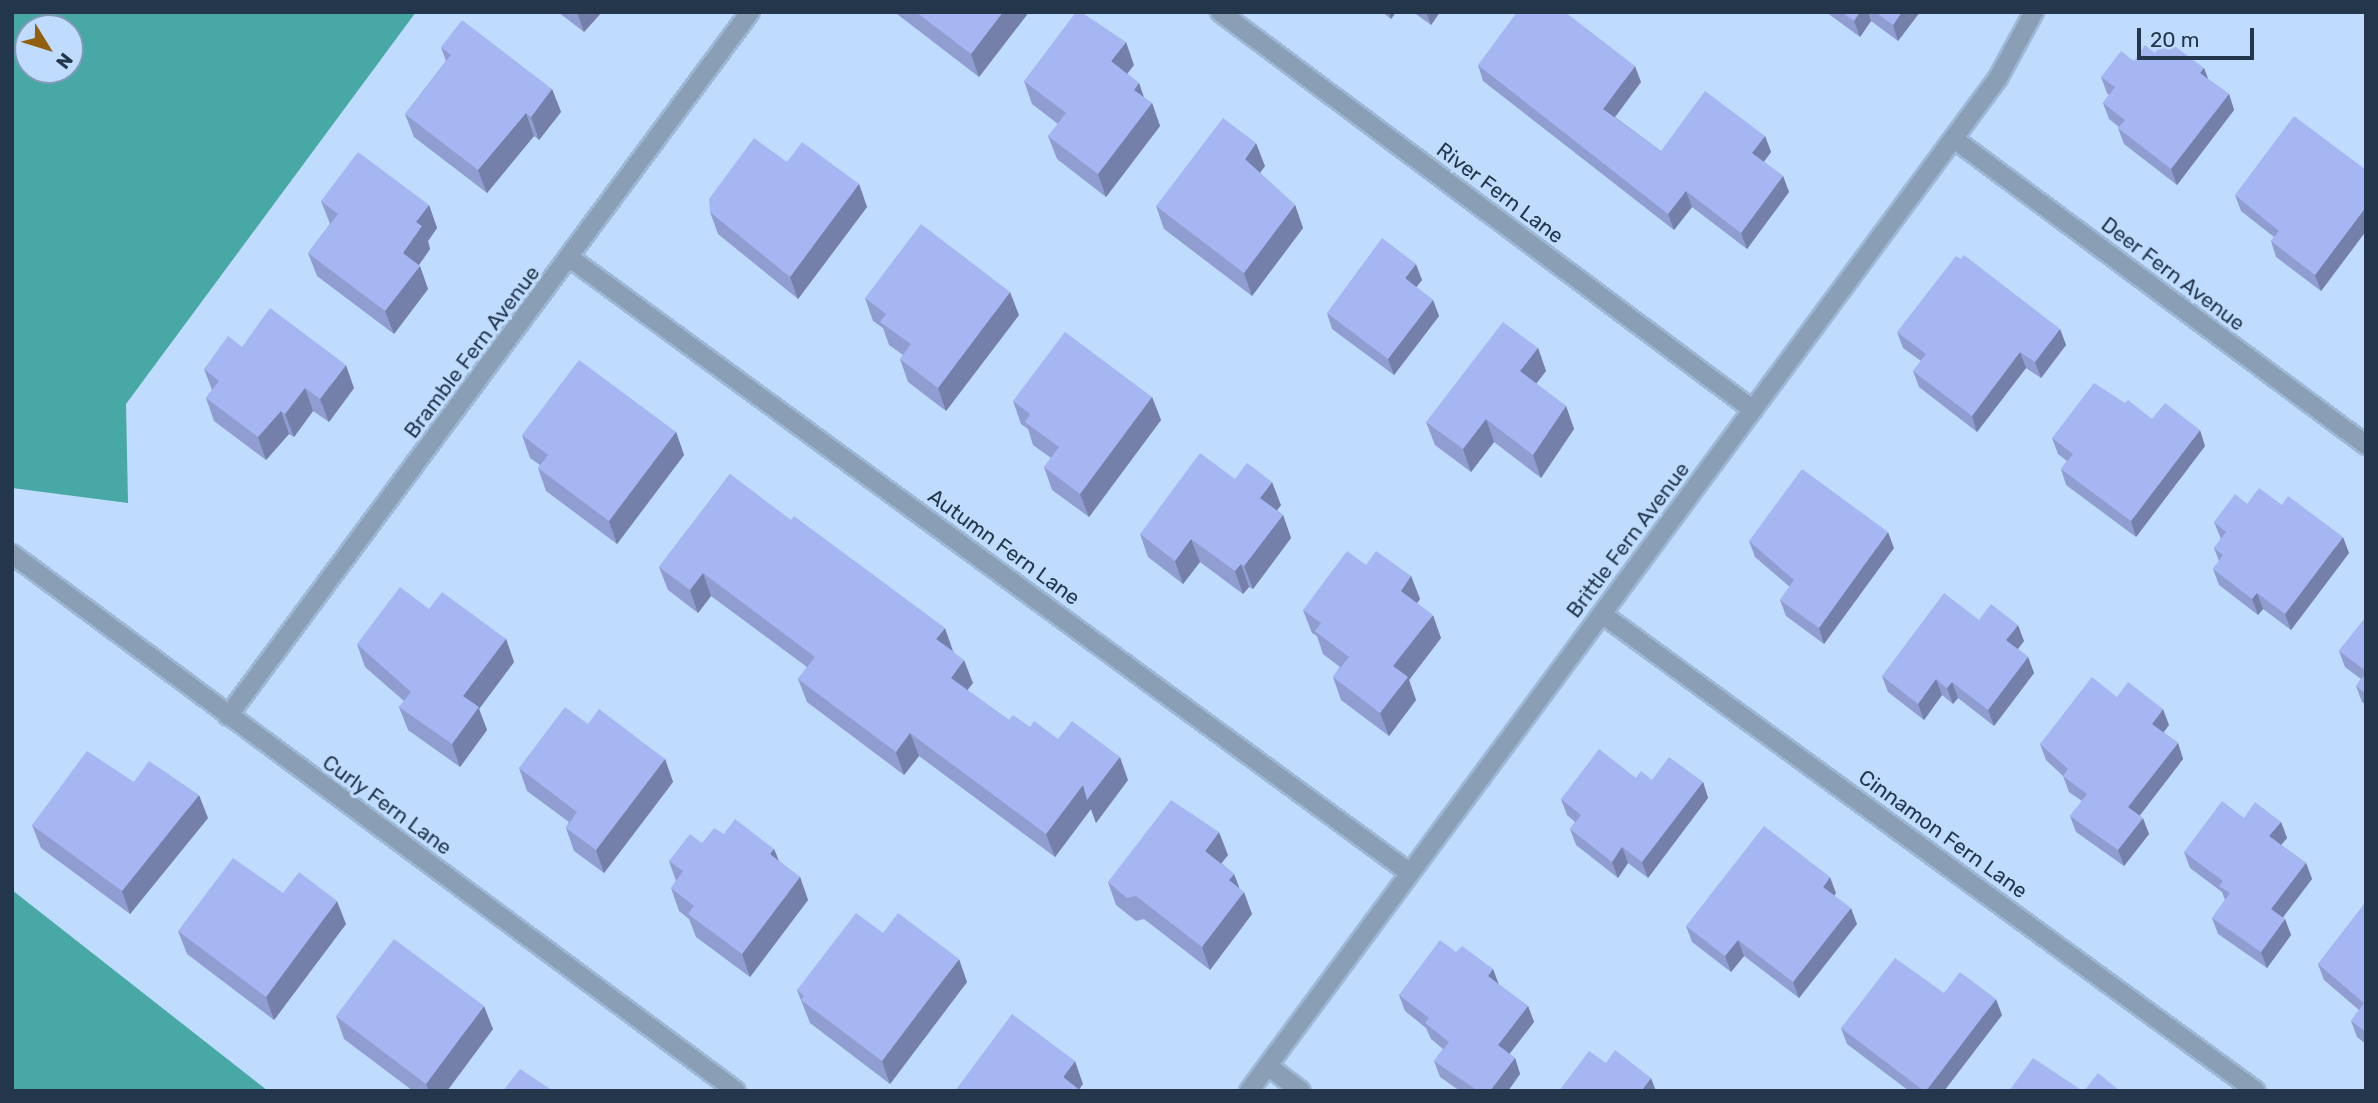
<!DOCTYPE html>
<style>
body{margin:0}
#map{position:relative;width:2378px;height:1103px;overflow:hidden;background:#bfdcfe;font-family:Rubik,sans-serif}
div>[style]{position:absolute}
.water>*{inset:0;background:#48a8a5}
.roads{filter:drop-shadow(2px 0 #9db7d7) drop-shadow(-2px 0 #9db7d7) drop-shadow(0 2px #9db7d7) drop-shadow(0 -2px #9db7d7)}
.minor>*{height:18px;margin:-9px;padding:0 9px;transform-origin:9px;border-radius:9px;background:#8a9eb6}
.wall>*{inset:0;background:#8f9dd1}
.shaded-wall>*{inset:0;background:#747faa}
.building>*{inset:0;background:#a6b6f3}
span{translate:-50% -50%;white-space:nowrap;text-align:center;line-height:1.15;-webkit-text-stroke:7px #bfdcfe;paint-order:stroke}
.street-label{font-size:21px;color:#23364c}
.frame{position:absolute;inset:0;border:14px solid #23364c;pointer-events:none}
.north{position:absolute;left:14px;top:14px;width:70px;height:70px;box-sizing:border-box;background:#bfdcfe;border:2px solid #819ab7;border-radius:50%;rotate:128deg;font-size:19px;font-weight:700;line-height:28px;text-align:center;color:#23364c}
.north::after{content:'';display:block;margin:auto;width:24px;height:32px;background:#915f0e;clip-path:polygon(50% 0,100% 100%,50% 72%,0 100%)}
.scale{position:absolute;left:2137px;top:28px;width:117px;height:32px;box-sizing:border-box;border:4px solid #23364c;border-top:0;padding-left:9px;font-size:21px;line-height:24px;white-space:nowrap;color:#23364c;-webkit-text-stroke:5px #bfdcfe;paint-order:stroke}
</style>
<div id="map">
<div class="water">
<i style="clip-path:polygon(evenodd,12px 12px,416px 12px,126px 404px,128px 503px,12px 488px,12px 12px,28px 28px,70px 28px,70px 70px,28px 70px,28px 28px)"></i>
<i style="clip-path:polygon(12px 890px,268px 1091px,12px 1091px)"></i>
</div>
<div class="roads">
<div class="minor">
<i style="left:1220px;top:12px;width:665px;rotate:36.75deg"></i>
<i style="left:1954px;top:139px;width:513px;rotate:36.6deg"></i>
<i style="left:570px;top:258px;width:1041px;rotate:36.21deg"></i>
<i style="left:12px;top:554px;width:901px;rotate:36.56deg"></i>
<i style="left:1602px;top:614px;width:809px;rotate:36.11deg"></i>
<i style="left:228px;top:716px;width:876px;rotate:-53.44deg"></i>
<i style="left:1268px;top:1066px;width:41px;rotate:37.1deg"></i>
<i style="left:1249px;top:1091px;width:1260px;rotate:-53.52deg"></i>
<i style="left:1998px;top:78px;width:75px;rotate:-61.4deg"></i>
</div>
</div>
<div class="wall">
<i style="clip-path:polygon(558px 12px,602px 12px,584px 32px)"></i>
<i style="clip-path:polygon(896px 12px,1029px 12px,979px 77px,897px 14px)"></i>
<i style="clip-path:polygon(1382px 12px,1396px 12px,1391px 19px)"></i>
<i style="clip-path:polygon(1413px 12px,1440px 12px,1431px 25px)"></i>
<i style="clip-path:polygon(1826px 12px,1920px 12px,1898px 41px,1871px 21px,1860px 37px)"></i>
<i style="clip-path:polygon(441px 47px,552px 89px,561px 112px,539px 140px,534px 136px,487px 193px,414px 137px,405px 114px,446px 61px)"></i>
<i style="clip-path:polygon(2155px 53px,2204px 68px,2208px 79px,2229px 94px,2234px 110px,2177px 185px,2124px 144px,2118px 128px,2119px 127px,2109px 119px,2103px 103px,2109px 95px,2107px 93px,2101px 77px,2134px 61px)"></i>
<i style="clip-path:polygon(1134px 65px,1127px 74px,1139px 83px,1144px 98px,1152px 103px,1160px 126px,1106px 197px,1057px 159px,1048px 136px,1058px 124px,1032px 104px,1024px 81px)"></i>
<i style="clip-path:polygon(1478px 65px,1641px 82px,1615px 117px,1661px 151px,1765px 136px,1771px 152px,1764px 162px,1783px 176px,1789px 192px,1747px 249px,1692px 207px,1674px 230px,1483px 81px)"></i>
<i style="clip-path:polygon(787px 162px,859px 184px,867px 207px,798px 299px,718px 234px,710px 212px)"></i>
<i style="clip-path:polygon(1265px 166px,1260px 173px,1295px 205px,1303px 228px,1252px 296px,1164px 229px,1156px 206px)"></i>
<i style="clip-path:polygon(2366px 170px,2366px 231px,2321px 291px,2276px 257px,2271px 241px,2274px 237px,2241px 211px,2235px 195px)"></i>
<i style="clip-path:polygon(321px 201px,429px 205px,437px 228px,428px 241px,430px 249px,419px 265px,428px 289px,394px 334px,317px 276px,308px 253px,330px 224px)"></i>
<i style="clip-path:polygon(1422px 280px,1416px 287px,1433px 300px,1439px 316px,1394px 375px,1332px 329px,1327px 313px)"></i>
<i style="clip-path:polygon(865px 298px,1019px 315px,946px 411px,908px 382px,900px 359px,903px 355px,889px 345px,883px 328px,873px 321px)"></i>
<i style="clip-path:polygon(2060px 329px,2066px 345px,2041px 378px,2026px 368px,1977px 432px,1919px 387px,1913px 371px,1921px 361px,1903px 348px,1897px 332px)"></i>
<i style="clip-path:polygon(1538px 348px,1546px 371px,1536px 384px,1566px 406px,1574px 429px,1541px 478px,1494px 442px,1471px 472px,1435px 445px,1426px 422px)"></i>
<i style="clip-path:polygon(204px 369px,354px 388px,329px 422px,313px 411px,294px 437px,289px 434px,266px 460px,214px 421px,206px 398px,212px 390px)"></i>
<i style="clip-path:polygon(1152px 397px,1161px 420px,1089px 517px,1052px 490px,1044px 467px,1051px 458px,1033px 445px,1028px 429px,1021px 424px,1013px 401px)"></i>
<i style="clip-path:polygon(2125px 403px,2152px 419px,2205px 446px,2136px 537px,2066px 485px,2061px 469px,2067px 461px,2058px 454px,2052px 438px)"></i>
<i style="clip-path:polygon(676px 432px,684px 455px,617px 544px,546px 491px,538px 468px,540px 465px,530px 458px,522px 435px)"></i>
<i style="clip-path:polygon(730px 474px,953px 651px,973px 683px,967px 690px,1009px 720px,1030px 727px,1058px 739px,1128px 780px,1096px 823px,1091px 809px,1055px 857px,919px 756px,904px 775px,807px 702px,798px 679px,807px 667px,711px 596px,698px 613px,668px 590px,659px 567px)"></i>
<i style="clip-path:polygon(1235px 479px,1281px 505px,1277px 510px,1283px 515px,1291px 538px,1253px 589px,1249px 587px,1243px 594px,1200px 562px,1183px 584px,1148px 557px,1140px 534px)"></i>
<i style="clip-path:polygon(2247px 504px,2349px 553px,2291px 630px,2263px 609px,2258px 615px,2219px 585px,2213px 569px,2219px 561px,2214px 548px,2221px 539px,2214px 522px)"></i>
<i style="clip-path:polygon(1749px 541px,1894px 548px,1824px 644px,1786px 616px,1780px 600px,1790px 587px,1755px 557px)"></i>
<i style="clip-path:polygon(1366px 565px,1411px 576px,1420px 599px,1417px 603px,1441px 638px,1409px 680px,1416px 700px,1389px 736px,1341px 700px,1333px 677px,1340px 667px,1323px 654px,1317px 636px,1312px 633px,1303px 610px)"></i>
<i style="clip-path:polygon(429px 609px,506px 639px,514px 662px,479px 709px,487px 730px,460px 767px,408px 730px,399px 707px,404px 701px,365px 667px,357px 644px)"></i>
<i style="clip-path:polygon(2366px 617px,2366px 705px,2362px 702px,2356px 686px,2361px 679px,2345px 667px,2339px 651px)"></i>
<i style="clip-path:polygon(1979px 620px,2024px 641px,2018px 649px,2028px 657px,2034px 673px,1994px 726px,1958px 698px,1953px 704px,1942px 695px,1924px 720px,1888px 692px,1882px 676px)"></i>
<i style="clip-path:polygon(2117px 697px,2169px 725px,2163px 732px,2178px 743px,2183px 759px,2140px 815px,2149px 834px,2124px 866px,2076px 832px,2070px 816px,2082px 801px,2069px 792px,2063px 776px,2046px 760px,2040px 744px)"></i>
<i style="clip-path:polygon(588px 724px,665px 759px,673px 782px,604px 873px,574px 851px,566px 828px,569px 822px,527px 791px,519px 768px)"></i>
<i style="clip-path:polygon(1636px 778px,1652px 780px,1703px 782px,1708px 798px,1648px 878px,1628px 863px,1618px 878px,1576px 845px,1570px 829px,1575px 822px,1567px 815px,1561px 799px)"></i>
<i style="clip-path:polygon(134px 782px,208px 818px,130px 914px,41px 848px,32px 825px)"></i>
<i style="clip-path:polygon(2244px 818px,2281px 822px,2287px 838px,2281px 845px,2306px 863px,2312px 879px,2283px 917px,2285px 919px,2291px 935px,2267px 968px,2218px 934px,2212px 918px,2225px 900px,2222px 892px,2190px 868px,2184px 852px)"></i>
<i style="clip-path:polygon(724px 834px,774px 849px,779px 861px,800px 877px,808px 900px,750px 977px,696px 937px,689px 919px,679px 911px,671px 888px,676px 881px,669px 861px,702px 843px)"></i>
<i style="clip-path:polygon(1228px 855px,1221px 863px,1234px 874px,1239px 888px,1252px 914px,1210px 970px,1144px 919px,1136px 921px,1116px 905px,1108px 882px)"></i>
<i style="clip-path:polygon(283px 893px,346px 924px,274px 1020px,187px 954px,178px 931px)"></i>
<i style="clip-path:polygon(1836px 893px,1834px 895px,1857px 924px,1799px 998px,1744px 956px,1731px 972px,1692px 942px,1686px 926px)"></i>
<i style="clip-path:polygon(2366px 902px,2366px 1044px,2357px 1037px,2351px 1021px,2359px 1010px,2324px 980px,2318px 964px)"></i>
<i style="clip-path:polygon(883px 933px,967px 982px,890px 1084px,810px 1023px,797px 990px)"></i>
<i style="clip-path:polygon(1456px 952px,1493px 969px,1498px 984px,1528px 1006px,1534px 1022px,1509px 1054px,1515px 1058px,1520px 1074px,1508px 1091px,1460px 1091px,1440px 1077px,1434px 1061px,1443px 1049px,1431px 1039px,1426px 1028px,1405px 1011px,1399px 995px)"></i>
<i style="clip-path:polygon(1944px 993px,2002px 1015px,1944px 1091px,1909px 1091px,1847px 1044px,1841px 1028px)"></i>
<i style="clip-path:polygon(336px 1016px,493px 1029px,447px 1091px,413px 1091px,344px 1039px)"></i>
</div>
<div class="shaded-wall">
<i style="clip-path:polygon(577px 12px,602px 12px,584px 32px)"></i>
<i style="clip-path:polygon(1003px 12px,1029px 12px,979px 77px,971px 54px)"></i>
<i style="clip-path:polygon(1389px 12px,1396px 12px,1391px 19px)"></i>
<i style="clip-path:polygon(1426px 12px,1440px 12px,1431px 25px)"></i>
<i style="clip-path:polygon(1860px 12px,1868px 12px,1871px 21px,1860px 37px,1854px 21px)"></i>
<i style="clip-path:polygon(1902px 12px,1920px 12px,1898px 41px,1893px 25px)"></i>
<i style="clip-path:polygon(1126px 42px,1134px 65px,1119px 84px,1111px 61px)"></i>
<i style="clip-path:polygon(1635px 66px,1641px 82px,1609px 125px,1603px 109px)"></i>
<i style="clip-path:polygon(2204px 68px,2210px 84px,2200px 73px)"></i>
<i style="clip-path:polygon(1139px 83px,1147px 106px,1134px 90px)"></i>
<i style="clip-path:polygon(552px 89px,561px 112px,539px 140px,531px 117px)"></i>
<i style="clip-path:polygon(2229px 94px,2234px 110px,2177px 185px,2171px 169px)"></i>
<i style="clip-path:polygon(1152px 103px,1160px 126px,1106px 197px,1098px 174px)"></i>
<i style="clip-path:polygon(526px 113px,534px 136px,487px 193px,478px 170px)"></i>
<i style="clip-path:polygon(1765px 136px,1771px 152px,1758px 169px,1752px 153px)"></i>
<i style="clip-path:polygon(1256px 143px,1265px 166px,1253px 182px,1245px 159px)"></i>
<i style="clip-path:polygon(1783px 176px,1789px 192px,1747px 249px,1741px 233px)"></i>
<i style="clip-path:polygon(859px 184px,867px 207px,798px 299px,790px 277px)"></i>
<i style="clip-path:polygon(1686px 191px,1692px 207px,1674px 230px,1668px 214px)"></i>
<i style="clip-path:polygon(429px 205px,437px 228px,428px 241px,430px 249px,411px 276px,403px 253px,416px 222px)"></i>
<i style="clip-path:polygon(1295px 205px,1303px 228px,1252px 296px,1244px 273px)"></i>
<i style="clip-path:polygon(2366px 207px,2366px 231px,2321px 291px,2315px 275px)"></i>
<i style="clip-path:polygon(1416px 264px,1422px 280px,1411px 294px,1405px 278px)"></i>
<i style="clip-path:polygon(420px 266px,428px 289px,394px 334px,385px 311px)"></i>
<i style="clip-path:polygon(1010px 292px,1019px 315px,946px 411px,938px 388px)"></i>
<i style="clip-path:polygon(1433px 300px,1439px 316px,1394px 375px,1388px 359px)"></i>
<i style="clip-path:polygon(2060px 329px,2066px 345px,2041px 378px,2035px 362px)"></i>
<i style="clip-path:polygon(1538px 348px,1546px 371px,1528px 394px,1520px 371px)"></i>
<i style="clip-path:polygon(2020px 352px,2026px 368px,1977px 432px,1972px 416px)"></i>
<i style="clip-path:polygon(346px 365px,354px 388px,329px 422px,320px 399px)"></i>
<i style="clip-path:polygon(305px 388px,313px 411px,294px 437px,285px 414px)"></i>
<i style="clip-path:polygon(1152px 397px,1161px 420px,1089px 517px,1080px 494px)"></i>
<i style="clip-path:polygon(1566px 406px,1574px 429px,1541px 478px,1533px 455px)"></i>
<i style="clip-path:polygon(281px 411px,289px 434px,266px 460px,258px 437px)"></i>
<i style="clip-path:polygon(1486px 419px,1494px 442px,1471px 472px,1463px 449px)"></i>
<i style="clip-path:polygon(2200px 430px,2205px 446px,2136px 537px,2131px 521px)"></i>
<i style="clip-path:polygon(676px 432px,684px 455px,617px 544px,609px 521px)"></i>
<i style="clip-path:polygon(1272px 482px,1281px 505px,1269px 521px,1260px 498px)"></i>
<i style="clip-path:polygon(1283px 515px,1291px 538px,1253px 589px,1244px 566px)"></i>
<i style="clip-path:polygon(1888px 532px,1894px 548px,1824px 644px,1819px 628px)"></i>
<i style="clip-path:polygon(2343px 537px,2349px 553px,2291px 630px,2285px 614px)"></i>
<i style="clip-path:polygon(1191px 539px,1200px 562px,1183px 584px,1175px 561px)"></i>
<i style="clip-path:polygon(1241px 564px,1249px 587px,1243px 594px,1235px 571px)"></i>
<i style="clip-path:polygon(703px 573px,711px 596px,698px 613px,690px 590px)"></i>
<i style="clip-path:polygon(1411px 576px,1420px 599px,1409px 614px,1401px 591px)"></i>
<i style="clip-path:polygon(2257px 593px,2263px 609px,2258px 615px,2252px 599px)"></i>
<i style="clip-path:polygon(1433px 615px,1441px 638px,1409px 680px,1416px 700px,1389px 736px,1380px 713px,1393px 666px)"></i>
<i style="clip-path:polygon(2018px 625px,2024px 641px,2012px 656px,2006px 640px)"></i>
<i style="clip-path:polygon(945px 628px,953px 651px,936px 639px)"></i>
<i style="clip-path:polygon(506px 639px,514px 662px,479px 709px,487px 730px,460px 767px,452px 744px,463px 696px)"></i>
<i style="clip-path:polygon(2028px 657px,2034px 673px,1994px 726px,1988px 710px)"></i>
<i style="clip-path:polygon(964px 660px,973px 683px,959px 701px,951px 678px)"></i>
<i style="clip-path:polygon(1936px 679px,1942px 695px,1924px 720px,1918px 704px)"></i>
<i style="clip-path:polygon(1952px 682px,1958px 698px,1953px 704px,1947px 688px)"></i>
<i style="clip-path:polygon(2163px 709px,2169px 725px,2158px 740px,2152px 724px)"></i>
<i style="clip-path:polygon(910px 733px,919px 756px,904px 775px,896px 752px)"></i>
<i style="clip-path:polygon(2178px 743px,2183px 759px,2134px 823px,2128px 807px)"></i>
<i style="clip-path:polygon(1120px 757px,1128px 780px,1096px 823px,1091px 809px,1055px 857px,1046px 834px,1083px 785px)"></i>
<i style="clip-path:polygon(665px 759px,673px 782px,604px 873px,596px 850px)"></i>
<i style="clip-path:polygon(1703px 782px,1708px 798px,1648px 878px,1642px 862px)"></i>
<i style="clip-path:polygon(199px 795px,208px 818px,130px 914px,122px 891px)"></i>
<i style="clip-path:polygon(2143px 818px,2149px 834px,2124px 866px,2118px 850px)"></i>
<i style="clip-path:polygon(2281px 822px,2287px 838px,2275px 852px,2269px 836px)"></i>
<i style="clip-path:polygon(1219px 832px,1228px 855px,1213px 874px,1205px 851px)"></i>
<i style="clip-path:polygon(1622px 847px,1628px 863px,1618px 878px,1612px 862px)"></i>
<i style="clip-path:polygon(774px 849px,783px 872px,770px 854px)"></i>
<i style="clip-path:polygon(2306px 863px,2312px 879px,2277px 925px,2271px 909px)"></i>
<i style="clip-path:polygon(1234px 874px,1242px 895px,1244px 892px,1252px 914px,1210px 970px,1202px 947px,1229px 880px)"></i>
<i style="clip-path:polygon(800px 877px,808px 900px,750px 977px,742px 954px)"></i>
<i style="clip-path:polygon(1830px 877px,1836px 893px,1829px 903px,1823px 887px)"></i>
<i style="clip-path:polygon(337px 901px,346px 924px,274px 1020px,266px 997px)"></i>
<i style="clip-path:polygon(1851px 908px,1857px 924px,1799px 998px,1793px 982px)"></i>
<i style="clip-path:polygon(2285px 919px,2291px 935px,2267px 968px,2261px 952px)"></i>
<i style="clip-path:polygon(1738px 940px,1744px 956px,1731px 972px,1725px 956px)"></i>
<i style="clip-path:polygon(959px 959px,967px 982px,890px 1084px,882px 1061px)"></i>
<i style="clip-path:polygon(1493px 969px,1499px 985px,1488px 976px)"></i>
<i style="clip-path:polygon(1996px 999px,2002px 1015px,1944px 1091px,1926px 1091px)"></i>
<i style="clip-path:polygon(484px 1006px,493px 1029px,447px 1091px,429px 1091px,426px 1084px)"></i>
<i style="clip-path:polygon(1528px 1006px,1534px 1022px,1504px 1061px,1498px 1045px)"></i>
<i style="clip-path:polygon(1515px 1058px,1520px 1074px,1508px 1091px,1490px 1091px)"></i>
<i style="clip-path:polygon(1075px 1061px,1083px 1084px,1078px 1091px,1063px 1077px)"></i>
<i style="clip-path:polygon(1651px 1078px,1656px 1091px,1641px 1091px)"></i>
</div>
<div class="building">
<i style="clip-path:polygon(916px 12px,1003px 12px,971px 54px)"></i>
<i style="clip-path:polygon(1076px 12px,1081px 12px,1126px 42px,1111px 61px,1139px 83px,1134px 90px,1152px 103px,1098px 174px,1048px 136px,1066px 113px,1024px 81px)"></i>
<i style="clip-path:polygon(1517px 12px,1565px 12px,1635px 66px,1603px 109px,1661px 151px,1705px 91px,1765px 136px,1752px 153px,1783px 176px,1741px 233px,1686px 191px,1668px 214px,1478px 65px)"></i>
<i style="clip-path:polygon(1842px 12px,1860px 12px,1854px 21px)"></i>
<i style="clip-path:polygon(1875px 12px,1902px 12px,1893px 25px)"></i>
<i style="clip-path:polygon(462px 20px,552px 89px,531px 117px,526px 113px,478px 170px,405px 114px,451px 55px,441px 47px)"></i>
<i style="clip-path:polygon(2165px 39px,2204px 68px,2200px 73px,2229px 94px,2171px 169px,2118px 128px,2125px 120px,2103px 103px,2115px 87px,2101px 77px,2121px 51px,2134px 61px,2145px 45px,2155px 53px)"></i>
<i style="clip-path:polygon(2294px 116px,2366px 170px,2366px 207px,2315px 275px,2271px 241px,2279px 231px,2235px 195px)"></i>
<i style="clip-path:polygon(1223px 118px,1256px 143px,1245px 159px,1295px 205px,1244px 273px,1156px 206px)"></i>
<i style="clip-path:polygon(754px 138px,787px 162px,802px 142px,859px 184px,790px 277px,710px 212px,709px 199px)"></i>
<i style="clip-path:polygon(358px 152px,429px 205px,416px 222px,422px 226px,403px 253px,420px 266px,385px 311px,308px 253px,338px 214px,321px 201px)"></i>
<i style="clip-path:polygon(921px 224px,1010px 292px,938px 388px,900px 359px,911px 344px,880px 322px,886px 314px,865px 298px)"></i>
<i style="clip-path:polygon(1382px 238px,1416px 264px,1405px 278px,1433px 300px,1388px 359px,1327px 313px)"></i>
<i style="clip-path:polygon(1964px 255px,2060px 329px,2035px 362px,2020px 352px,1972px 416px,1913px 371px,1926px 354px,1897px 332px,1956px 256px,1961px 259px)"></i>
<i style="clip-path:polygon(270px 308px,346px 365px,320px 399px,305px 388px,285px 414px,281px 411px,258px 437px,206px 398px,219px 381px,204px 369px,228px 336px,242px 347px)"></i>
<i style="clip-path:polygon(1503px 322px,1538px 348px,1520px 371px,1566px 406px,1533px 455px,1486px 419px,1463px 449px,1426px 422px)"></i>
<i style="clip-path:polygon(1065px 332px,1152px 397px,1080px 494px,1044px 467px,1059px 447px,1025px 422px,1030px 414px,1013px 401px)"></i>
<i style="clip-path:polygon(579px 360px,676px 432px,609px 521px,538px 468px,548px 455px,522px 435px)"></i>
<i style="clip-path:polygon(2094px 383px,2125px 403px,2128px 400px,2152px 419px,2165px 403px,2200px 430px,2131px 521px,2061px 469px,2073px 454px,2052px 438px)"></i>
<i style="clip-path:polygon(1200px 453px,1235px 479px,1247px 463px,1272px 482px,1260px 498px,1283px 515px,1244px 566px,1241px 564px,1235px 571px,1191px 539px,1175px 561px,1140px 534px)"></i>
<i style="clip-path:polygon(1802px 469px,1888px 532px,1819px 628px,1780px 600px,1794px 580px,1749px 541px)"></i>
<i style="clip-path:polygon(730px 474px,791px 520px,794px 516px,945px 628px,936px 639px,964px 660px,951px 678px,1009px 720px,1013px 715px,1030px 727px,1034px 721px,1058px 739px,1072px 721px,1120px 757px,1087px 800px,1083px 785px,1046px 834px,910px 733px,896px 752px,798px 679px,815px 657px,703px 573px,690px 590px,659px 567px)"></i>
<i style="clip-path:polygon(2259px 488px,2282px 505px,2288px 496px,2343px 537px,2285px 614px,2257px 593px,2252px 599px,2213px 569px,2223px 555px,2214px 548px,2226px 532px,2214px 522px,2235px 494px,2247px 504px)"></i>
<i style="clip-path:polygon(1347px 551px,1366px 565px,1376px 551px,1411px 576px,1401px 591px,1433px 615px,1393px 666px,1408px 677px,1380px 713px,1333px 677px,1349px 657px,1315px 631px,1321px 623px,1303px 610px)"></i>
<i style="clip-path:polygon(400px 587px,429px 609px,442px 592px,506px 639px,463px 696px,479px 707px,452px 744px,399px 707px,411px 692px,357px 644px)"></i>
<i style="clip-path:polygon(1944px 593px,1979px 620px,1991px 604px,2018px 625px,2006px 640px,2028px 657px,1988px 710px,1952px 682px,1947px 688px,1936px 679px,1918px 704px,1882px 676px)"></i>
<i style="clip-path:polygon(2366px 617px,2366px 671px,2339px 651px)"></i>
<i style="clip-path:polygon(2366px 673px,2366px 694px,2356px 686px)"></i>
<i style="clip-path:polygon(2092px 677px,2117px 697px,2128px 682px,2163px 709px,2152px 724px,2178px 743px,2128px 807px,2143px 818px,2118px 850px,2070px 816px,2087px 794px,2063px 776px,2068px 769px,2040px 744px)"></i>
<i style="clip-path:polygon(565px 707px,588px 724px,599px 709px,665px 759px,596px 850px,566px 828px,577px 812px,519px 768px)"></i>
<i style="clip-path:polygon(1599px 749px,1636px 778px,1641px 771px,1652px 780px,1669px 757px,1703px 782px,1642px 862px,1622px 847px,1612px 862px,1570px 829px,1581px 815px,1561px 799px)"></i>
<i style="clip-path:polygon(87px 751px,134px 782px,149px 761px,199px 795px,122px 891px,32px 825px)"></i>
<i style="clip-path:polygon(1171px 800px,1219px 832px,1205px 851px,1234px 874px,1229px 880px,1244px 892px,1202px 947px,1136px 896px,1127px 898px,1108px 882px)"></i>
<i style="clip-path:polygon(2222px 801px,2244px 818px,2255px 802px,2281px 822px,2269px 836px,2306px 863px,2271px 909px,2285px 919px,2261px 952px,2212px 918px,2230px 893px,2219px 886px,2223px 881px,2184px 852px)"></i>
<i style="clip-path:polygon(735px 819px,774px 849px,770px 854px,800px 877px,742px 954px,688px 914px,694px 906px,671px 888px,683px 871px,669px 861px,690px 834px,702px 843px,714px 828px,724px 834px)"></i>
<i style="clip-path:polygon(1764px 826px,1830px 877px,1823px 887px,1851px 908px,1793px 982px,1738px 940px,1725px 956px,1686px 926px)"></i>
<i style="clip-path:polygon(233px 858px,283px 893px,299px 872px,337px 901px,266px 997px,178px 931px)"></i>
<i style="clip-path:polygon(2366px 902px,2366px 1032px,2351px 1021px,2364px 1003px,2318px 964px)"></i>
<i style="clip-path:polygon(856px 913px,883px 933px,898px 913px,959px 959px,882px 1061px,801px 1000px,804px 996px,797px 990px)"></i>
<i style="clip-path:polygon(394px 939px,484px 1006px,426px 1084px,336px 1016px)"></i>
<i style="clip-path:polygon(1440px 940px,1456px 952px,1462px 946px,1493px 969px,1488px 976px,1528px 1006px,1498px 1045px,1515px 1058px,1490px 1091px,1478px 1091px,1434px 1061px,1449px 1042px,1425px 1023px,1429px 1018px,1399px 995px)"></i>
<i style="clip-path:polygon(1895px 958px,1944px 993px,1960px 972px,1996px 999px,1926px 1091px,1924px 1091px,1841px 1028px)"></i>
<i style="clip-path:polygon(1012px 1014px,1075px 1061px,1063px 1077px,1081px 1091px,955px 1091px)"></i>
<i style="clip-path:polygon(1615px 1050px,1651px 1078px,1641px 1091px,1559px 1091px,1589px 1051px,1606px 1063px)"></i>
<i style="clip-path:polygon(2033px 1058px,2083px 1091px,2009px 1091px)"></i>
<i style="clip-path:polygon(520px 1069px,553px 1091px,503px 1091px)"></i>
<i style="clip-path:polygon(2098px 1073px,2120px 1091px,2084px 1091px)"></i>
</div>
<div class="street-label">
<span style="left:1500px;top:193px;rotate:37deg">River Fern Lane</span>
<span style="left:2173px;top:274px;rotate:37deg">Deer Fern Avenue</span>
<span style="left:472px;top:352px;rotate:-53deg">Bramble Fern Avenue</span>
<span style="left:1628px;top:540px;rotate:-53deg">Brittle Fern Avenue</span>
<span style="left:1004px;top:547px;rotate:36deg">Autumn Fern Lane</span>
<span style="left:387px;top:805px;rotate:36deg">Curly Fern Lane</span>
<span style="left:1943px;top:834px;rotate:36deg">Cinnamon Fern Lane</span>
</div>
<div class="frame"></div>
<div class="north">N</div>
<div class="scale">20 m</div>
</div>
